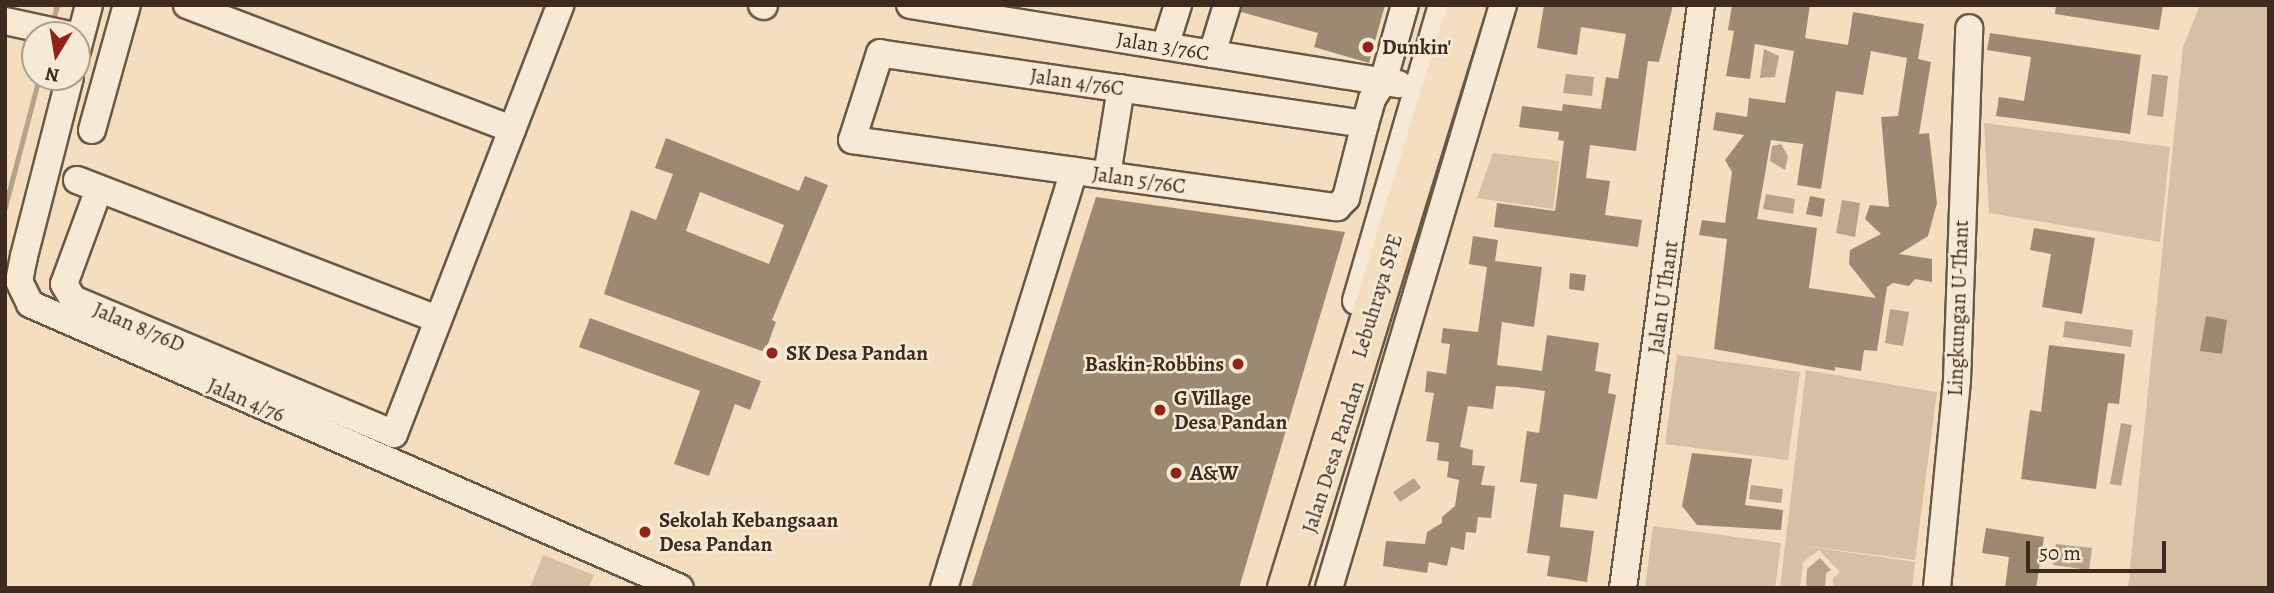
<!DOCTYPE html>
<style>
body{margin:0}
#map{position:relative;width:2274px;height:593px;overflow:hidden;background:#f3dfbf;font-family:Alegreya,serif}
div>[style]{position:absolute}
.green>*{inset:0;background:#d4c0a3}
.water>*{inset:0;background:#b5a288}
.stream>*{height:5px;margin:-2.5px;padding:0 2.5px;transform-origin:2.5px;border-radius:2.5px;background:#b5a288}
.building>*{inset:0;background:#9c8971}
.roads{filter:drop-shadow(2px 0 #6a5846) drop-shadow(-2px 0 #6a5846) drop-shadow(0 2px #6a5846) drop-shadow(0 -2px #6a5846)}
.minor>*{height:26px;margin:-13px;padding:0 13px;transform-origin:13px;border-radius:13px;background:#f7ead5}
.highway>*{height:38px;margin:-19px;padding:0 19px;transform-origin:19px;border-radius:19px;background:#f3dfbf}
.dots>*{width:19px;height:19px;translate:-50% -50%;box-sizing:border-box;border:4px solid #f7ead5;border-radius:50%}
span{translate:-50% -50%;white-space:nowrap;text-align:center;line-height:1.15;-webkit-text-stroke:5px #f7ead5;paint-order:stroke}
.street-label{font-size:21px;color:#3d2b1d}
.poi-label{font-size:21px;color:#3d2b1d;font-weight:700}
.left{translate:0 -50%;text-align:left}
.right{translate:-100% -50%;text-align:right}
.frame{position:absolute;inset:0;border:7px solid #3d2b1d;pointer-events:none}
.north{position:absolute;left:21px;top:21px;width:70px;height:70px;box-sizing:border-box;background:#f7ead5;border:2px solid #ad9e8b;border-radius:50%;rotate:191deg;font-size:19px;font-weight:700;line-height:28px;text-align:center;color:#3d2b1d}
.north::after{content:'';display:block;margin:auto;width:24px;height:32px;background:#8f2418;clip-path:polygon(50% 0,100% 100%,50% 72%,0 100%)}
.scale{position:absolute;left:2026px;top:541px;width:140px;height:32px;box-sizing:border-box;border:4px solid #3d2b1d;border-top:0;padding-left:9px;font-size:21px;line-height:24px;white-space:nowrap;color:#3d2b1d;-webkit-text-stroke:5px #f7ead5;paint-order:stroke}
</style>
<div id="map">
<div class="green">
<i style="clip-path:polygon(2200px 5px,2269px 5px,2269px 588px,2128px 588px,2183px 47px)"></i>
<i style="clip-path:polygon(1984px 123px,2170px 147px,2160px 242px,1989px 213px)"></i>
<i style="clip-path:polygon(1493px 153px,1559px 161px,1553px 209px,1477px 198px)"></i>
<i style="clip-path:polygon(1677px 355px,1800px 372px,1788px 460px,1665px 444px)"></i>
<i style="clip-path:polygon(1806px 370px,1937px 392px,1915px 560px,1789px 544px,1915px 562px,1912px 588px,1833px 588px,1833px 578px,1840px 572px,1819px 550px,1803px 562px,1800px 588px,1780px 588px)"></i>
<i style="clip-path:polygon(1653px 526px,1781px 543px,1775px 588px,1645px 588px)"></i>
<i style="clip-path:polygon(543px 555px,594px 575px,588px 588px,530px 588px)"></i>
</div>
<div class="water">
<i style="clip-path:polygon(1764px 49px,1779px 56px,1775px 77px,1760px 78px)"></i>
<i style="clip-path:polygon(1566px 74px,1594px 77px,1592px 96px,1563px 93px)"></i>
<i style="clip-path:polygon(2152px 74px,2168px 76px,2163px 117px,2147px 115px)"></i>
<i style="clip-path:polygon(1781px 144px,1788px 156px,1785px 170px,1770px 161px,1772px 146px)"></i>
<i style="clip-path:polygon(1766px 194px,1795px 199px,1793px 214px,1763px 209px)"></i>
<i style="clip-path:polygon(1842px 200px,1860px 203px,1855px 237px,1836px 233px)"></i>
<i style="clip-path:polygon(1890px 309px,1909px 312px,1903px 346px,1885px 343px)"></i>
<i style="clip-path:polygon(2065px 321px,2133px 330px,2131px 347px,2063px 337px)"></i>
<i style="clip-path:polygon(2121px 423px,2132px 425px,2121px 486px,2110px 484px)"></i>
<i style="clip-path:polygon(1414px 478px,1421px 488px,1400px 502px,1393px 492px)"></i>
<i style="clip-path:polygon(1751px 485px,1783px 489px,1781px 503px,1749px 499px)"></i>
<i style="clip-path:polygon(2056px 544px,2092px 548px,2089px 570px,2053px 565px)"></i>
<i style="clip-path:polygon(1820px 558px,1831px 570px,1826px 573px,1825px 588px,1806px 588px,1807px 569px)"></i>
</div>
<div class="stream">
<i style="left:52px;top:25px;width:21px;rotate:-76deg"></i>
<i style="left:5px;top:207px;width:134px;rotate:-75.3deg"></i>
</div>
<div class="building">
<i style="clip-path:polygon(1242px 5px,1385px 5px,1369px 63px,1314px 47px,1318px 33px,1241px 12px)"></i>
<i style="clip-path:polygon(1544px 5px,1673px 5px,1659px 62px,1648px 61px,1636px 151px,1590px 145px,1586px 178px,1610px 181px,1605px 215px,1642px 220px,1638px 247px,1494px 227px,1497px 203px,1555px 211px,1564px 141px,1558px 140px,1559px 132px,1519px 127px,1522px 106px,1562px 111px,1563px 104px,1601px 109px,1606px 77px,1618px 79px,1626px 34px,1581px 27px,1577px 55px,1537px 48px)"></i>
<i style="clip-path:polygon(evenodd,1732px 5px,1810px 5px,1805px 38px,1848px 45px,1853px 12px,1924px 24px,1918px 59px,1931px 62px,1919px 134px,1929px 133px,1937px 203px,1928px 236px,1899px 254px,1932px 259px,1932px 282px,1915px 279px,1909px 286px,1893px 283px,1887px 287px,1877px 351px,1864px 350px,1861px 371px,1835px 367px,1835px 371px,1714px 349px,1727px 239px,1699px 235px,1702px 220px,1725px 223px,1732px 172px,1725px 160px,1744px 135px,1713px 130px,1716px 112px,1747px 117px,1749px 98px,1785px 103px,1794px 51px,1755px 44px,1750px 79px,1726px 76px,1734px 31px,1728px 30px,1732px 5px,1871px 51px,1907px 58px,1898px 116px,1881px 117px,1889px 207px,1870px 205px,1865px 219px,1881px 234px,1850px 250px,1849px 264px,1876px 298px,1809px 288px,1817px 228px,1757px 219px,1771px 140px,1803px 144px,1797px 185px,1821px 189px,1836px 91px,1863px 95px,1871px 51px)"></i>
<i style="clip-path:polygon(2056px 5px,2163px 5px,2159px 30px,2055px 14px)"></i>
<i style="clip-path:polygon(1990px 33px,2141px 55px,2130px 134px,1996px 116px,1999px 97px,2024px 101px,2031px 57px,1987px 50px)"></i>
<i style="clip-path:polygon(evenodd,666px 138px,799px 191px,805px 176px,828px 185px,772px 320px,776px 322px,765px 352px,604px 294px,631px 210px,656px 220px,673px 174px,655px 168px,666px 138px,700px 192px,784px 225px,769px 264px,686px 231px,700px 192px)"></i>
<i style="clip-path:polygon(1810px 196px,1825px 199px,1822px 217px,1806px 214px)"></i>
<i style="clip-path:polygon(1096px 197px,1345px 232px,1239px 588px,971px 588px)"></i>
<i style="clip-path:polygon(2034px 228px,2095px 238px,2082px 314px,2042px 307px,2051px 254px,2030px 250px)"></i>
<i style="clip-path:polygon(1473px 236px,1498px 240px,1495px 261px,1542px 267px,1534px 327px,1502px 322px,1497px 365px,1542px 371px,1547px 335px,1599px 343px,1595px 371px,1611px 374px,1608px 393px,1616px 395px,1597px 499px,1564px 494px,1560px 527px,1594px 531px,1587px 582px,1547px 576px,1550px 556px,1527px 553px,1537px 484px,1520px 482px,1527px 431px,1539px 433px,1545px 391px,1516px 387px,1496px 386px,1493px 409px,1468px 406px,1460px 447px,1473px 450px,1472px 465px,1485px 466px,1481px 485px,1495px 486px,1491px 518px,1478px 517px,1476px 533px,1466px 532px,1464px 550px,1451px 547px,1447px 566px,1429px 562px,1427px 573px,1383px 566px,1386px 541px,1425px 544px,1427px 532px,1442px 523px,1442px 517px,1455px 506px,1459px 480px,1447px 477px,1449px 462px,1437px 460px,1439px 443px,1426px 441px,1434px 393px,1425px 392px,1427px 371px,1446px 374px,1450px 344px,1441px 343px,1443px 328px,1478px 332px,1487px 267px,1469px 264px)"></i>
<i style="clip-path:polygon(1570px 273px,1586px 275px,1584px 291px,1569px 289px)"></i>
<i style="clip-path:polygon(2206px 316px,2227px 320px,2222px 354px,2200px 351px)"></i>
<i style="clip-path:polygon(590px 318px,761px 381px,750px 410px,735px 404px,709px 476px,674px 464px,700px 391px,579px 347px)"></i>
<i style="clip-path:polygon(2049px 345px,2125px 354px,2119px 404px,2108px 403px,2096px 489px,2021px 479px,2030px 410px,2041px 412px)"></i>
<i style="clip-path:polygon(1692px 453px,1752px 459px,1745px 505px,1783px 510px,1781px 530px,1697px 525px,1682px 506px)"></i>
<i style="clip-path:polygon(1986px 528px,2044px 537px,2036px 588px,2005px 588px,2009px 557px,1982px 553px)"></i>
</div>
<div class="roads">
<div class="minor">
<i style="left:187px;top:5px;width:348px;rotate:20.9deg"></i>
<i style="left:762px;top:5px;width:2px;rotate:27deg"></i>
<i style="left:910px;top:5px;width:495px;rotate:9.2deg"></i>
<i style="left:5px;top:21px;width:66px;rotate:12.2deg"></i>
<i style="left:1165px;top:46px;width:43px;rotate:-72.4deg"></i>
<i style="left:77px;top:51px;width:48px;rotate:-75.4deg"></i>
<i style="left:1212px;top:54px;width:51px;rotate:-73deg"></i>
<i style="left:70px;top:77px;width:185px;rotate:104.4deg"></i>
<i style="left:24px;top:256px;width:25px;rotate:101deg"></i>
<i style="left:19px;top:281px;width:25px;rotate:64deg"></i>
<i style="left:30px;top:304px;width:709px;rotate:23.6deg"></i>
<i style="left:1365px;top:124px;width:490px;rotate:-171.7deg"></i>
<i style="left:880px;top:53px;width:91px;rotate:107.8deg"></i>
<i style="left:852px;top:140px;width:490px;rotate:7.9deg"></i>
<i style="left:1337px;top:207px;width:13px;rotate:-45deg"></i>
<i style="left:1346px;top:198px;width:76px;rotate:-75.6deg"></i>
<i style="left:1365px;top:124px;width:26px;rotate:-74deg"></i>
<i style="left:1372px;top:99px;width:20px;rotate:-57deg"></i>
<i style="left:1383px;top:82px;width:80px;rotate:-74.1deg"></i>
<i style="left:92px;top:130px;width:130px;rotate:-74.4deg"></i>
<i style="left:1107px;top:175px;width:88px;rotate:-80.9deg"></i>
<i style="left:77px;top:180px;width:387px;rotate:21.1deg"></i>
<i style="left:99px;top:189px;width:101px;rotate:110.2deg"></i>
<i style="left:64px;top:284px;width:17px;rotate:59deg"></i>
<i style="left:73px;top:299px;width:348px;rotate:22.8deg"></i>
<i style="left:394px;top:434px;width:460px;rotate:-68.8deg"></i>
<i style="left:1356px;top:301px;width:308px;rotate:-73.8deg"></i>
<i style="left:944px;top:588px;width:437px;rotate:-72.7deg"></i>
<i style="left:1329px;top:588px;width:608px;rotate:-73.38deg"></i>
<i style="left:1623px;top:588px;width:588px;rotate:-82.38deg"></i>
<i style="left:1937px;top:588px;width:209px;rotate:-84.5deg"></i>
<i style="left:1957px;top:380px;width:352px;rotate:-88deg"></i>
</div>
<div class="highway">
<i style="left:1287px;top:588px;width:610px;rotate:-72.84deg"></i>
</div>
</div>
<div class="dots">
<i style="left:1368px;top:47px;background:#8f2418"></i>
<i style="left:772px;top:353px;background:#8f2418"></i>
<i style="left:1238px;top:364px;background:#8f2418"></i>
<i style="left:1160px;top:410px;background:#8f2418"></i>
<i style="left:1176px;top:473px;background:#8f2418"></i>
<i style="left:645px;top:532px;background:#8f2418"></i>
</div>
<div class="street-label">
<span style="left:1163px;top:46px;rotate:9deg">Jalan 3/76C</span>
<span style="left:1077px;top:82px;rotate:8deg">Jalan 4/76C</span>
<span style="left:1139px;top:180px;rotate:8deg">Jalan 5/76C</span>
<span style="left:1377px;top:296px;rotate:-73deg">Lebuhraya SPE</span>
<span style="left:1663px;top:297px;rotate:-82deg">Jalan U Thant</span>
<span style="left:1958px;top:308px;rotate:-88deg">Lingkungan U-Thant</span>
<span style="left:139px;top:327px;rotate:23deg">Jalan 8/76D</span>
<span style="left:246px;top:400px;rotate:23deg">Jalan 4/76</span>
<span style="left:1333px;top:457px;rotate:-72deg">Jalan Desa Pandan</span>
</div>
<div class="poi-label">
<span class="left" style="left:1382px;top:47px">Dunkin'</span>
<span class="left" style="left:786px;top:353px">SK Desa Pandan</span>
<span class="right" style="left:1224px;top:364px">Baskin-Robbins</span>
<span class="left" style="left:1174px;top:410px">G Village<br>Desa Pandan</span>
<span class="left" style="left:1190px;top:473px">A&amp;W</span>
<span class="left" style="left:659px;top:532px">Sekolah Kebangsaan<br>Desa Pandan</span>
</div>
<div class="frame"></div>
<div class="north">N</div>
<div class="scale">50 m</div>
</div>
